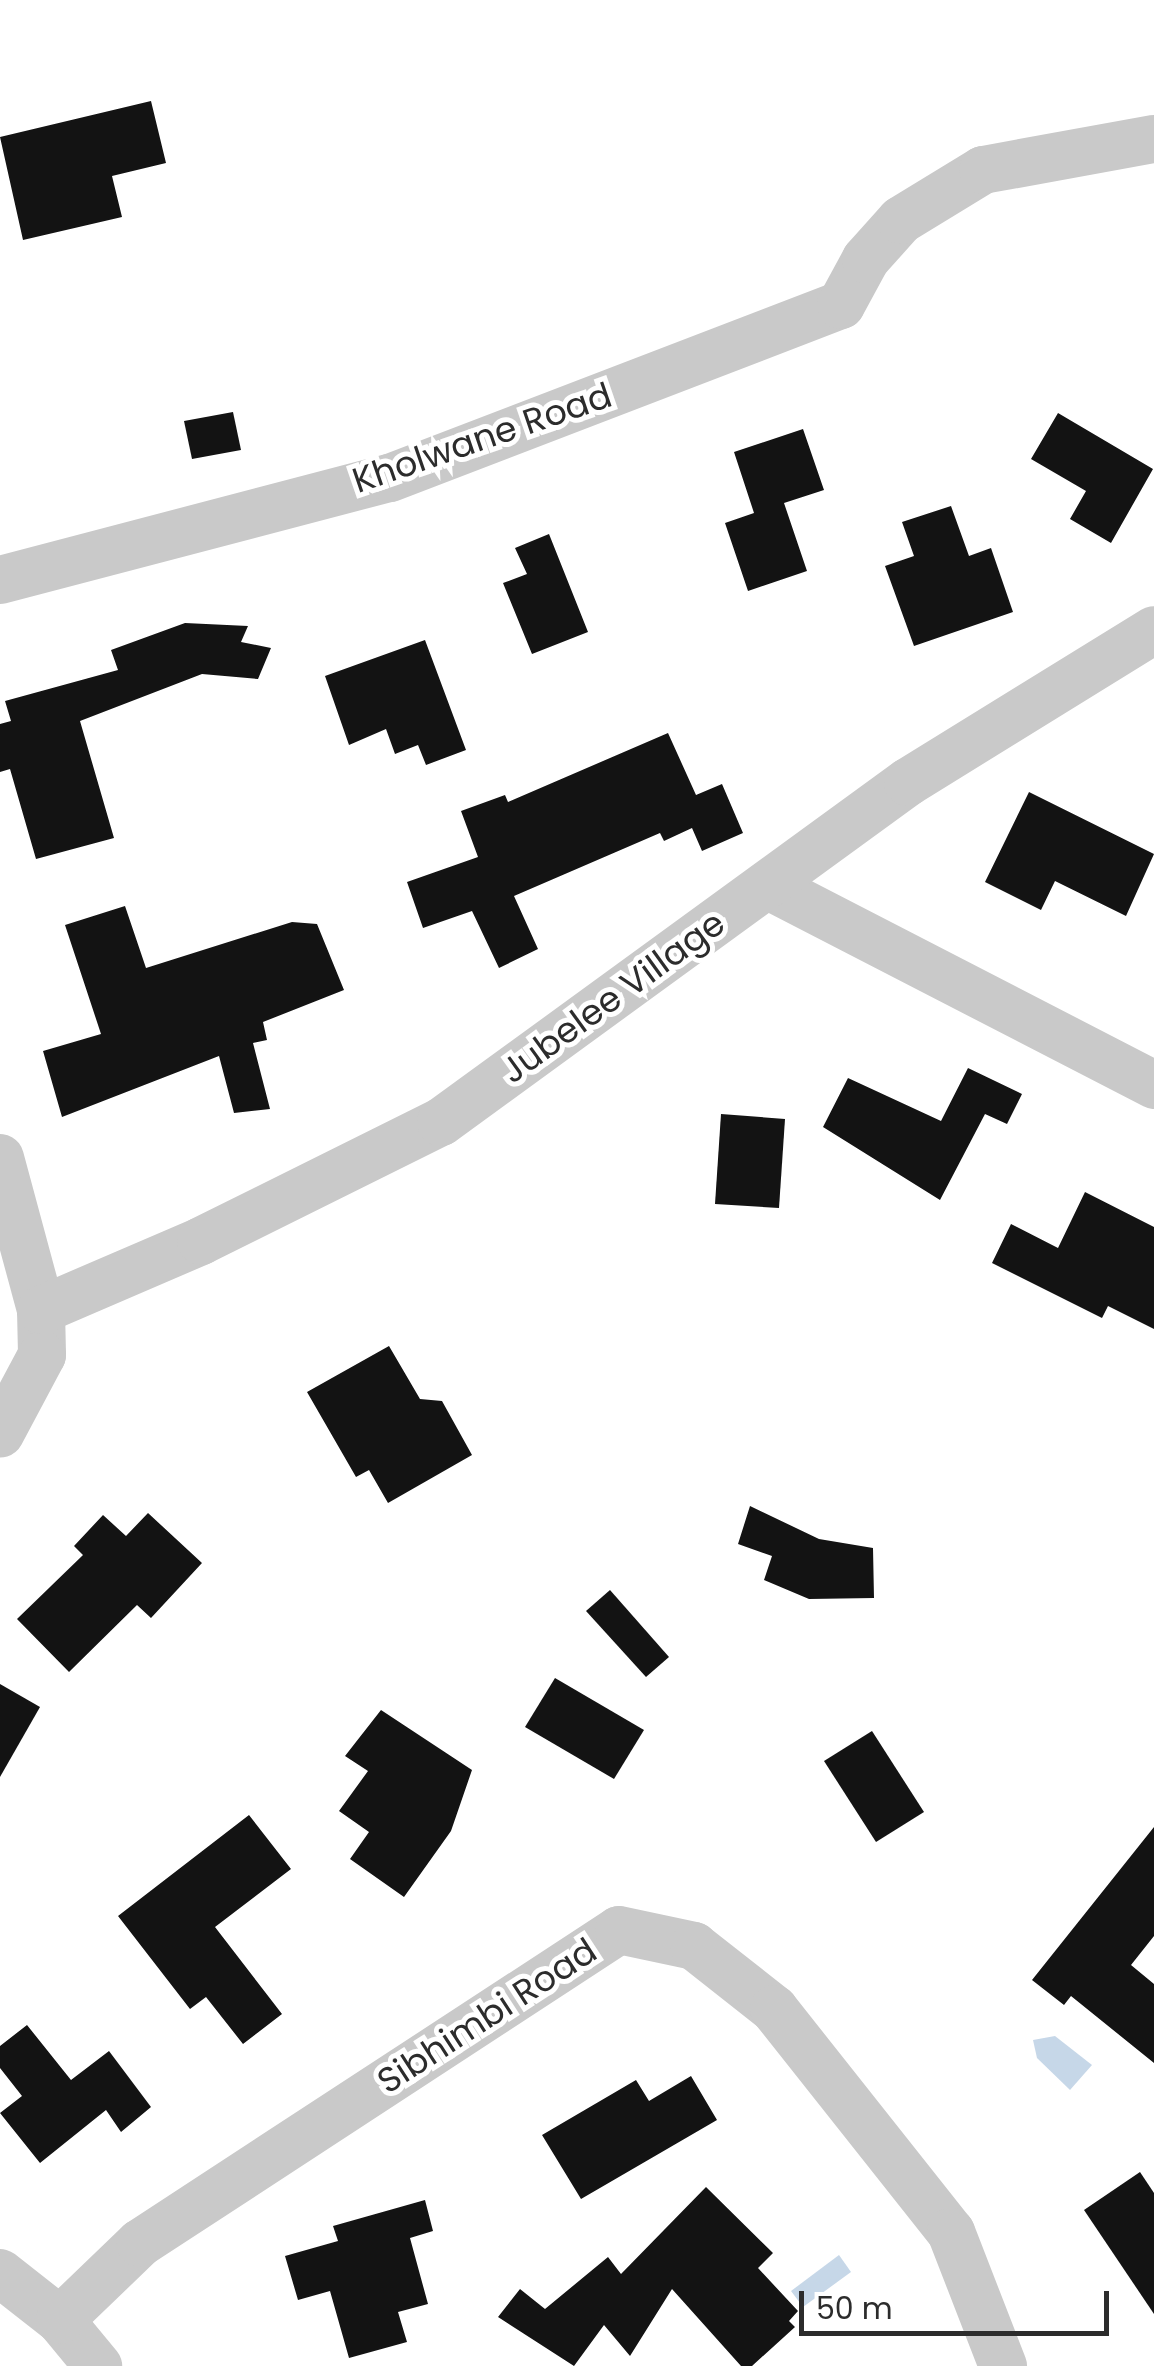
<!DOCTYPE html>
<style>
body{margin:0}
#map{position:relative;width:1154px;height:2366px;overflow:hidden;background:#fff;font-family:Poppins,sans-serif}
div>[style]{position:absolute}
.water>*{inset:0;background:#c6d7e8}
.building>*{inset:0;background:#131313}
.minor>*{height:48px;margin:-24px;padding:0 24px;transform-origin:24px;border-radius:24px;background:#c9c9c9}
span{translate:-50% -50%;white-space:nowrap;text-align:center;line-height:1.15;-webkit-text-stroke:10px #fff;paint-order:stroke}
.street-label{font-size:35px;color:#2c2c2c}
.scale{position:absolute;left:799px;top:2291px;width:310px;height:45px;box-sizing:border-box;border:5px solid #2c2c2c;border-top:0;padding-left:12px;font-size:30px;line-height:35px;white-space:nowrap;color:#2c2c2c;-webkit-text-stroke:8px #fff;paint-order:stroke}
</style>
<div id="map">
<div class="water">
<i style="clip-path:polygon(1055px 2036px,1092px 2065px,1070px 2090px,1037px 2058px,1033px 2040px)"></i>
<i style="clip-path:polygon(839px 2255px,851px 2272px,803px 2307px,791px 2291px)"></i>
</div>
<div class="building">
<i style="clip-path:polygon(151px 101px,166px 163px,112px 176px,122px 217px,23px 240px,0 137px)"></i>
<i style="clip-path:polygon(233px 412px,241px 450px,192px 459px,184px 421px)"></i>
<i style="clip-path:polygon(1058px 413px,1153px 469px,1111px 543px,1070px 519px,1086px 491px,1031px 459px)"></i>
<i style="clip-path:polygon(803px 429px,824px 490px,784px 503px,807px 571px,748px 591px,725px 523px,754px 513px,734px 452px)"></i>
<i style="clip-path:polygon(951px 506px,969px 556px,991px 548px,1013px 612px,914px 646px,885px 566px,914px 556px,902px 522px)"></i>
<i style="clip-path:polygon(549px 534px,588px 632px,532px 654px,503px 583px,527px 574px,515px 548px)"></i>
<i style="clip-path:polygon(185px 623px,248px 626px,241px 642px,271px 648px,258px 679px,202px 674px,80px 721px,114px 838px,36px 859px,10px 769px,0 772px,0 724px,11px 721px,5px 701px,118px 670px,111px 650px)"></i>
<i style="clip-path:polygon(425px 640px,466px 750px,426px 765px,418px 745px,395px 754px,386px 729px,349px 745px,325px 676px)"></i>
<i style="clip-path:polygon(668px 733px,696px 795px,722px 784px,743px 833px,702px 851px,692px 828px,664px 841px,660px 833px,514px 896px,538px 949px,499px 968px,472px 911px,423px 928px,407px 882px,478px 857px,461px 811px,505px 795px,508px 802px)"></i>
<i style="clip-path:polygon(1029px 792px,1154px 854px,1126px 916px,1055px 881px,1041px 910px,985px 882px)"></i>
<i style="clip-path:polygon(125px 906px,146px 968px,292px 922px,317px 924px,344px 990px,263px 1022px,267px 1040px,253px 1043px,270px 1109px,234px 1113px,219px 1056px,62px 1117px,43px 1051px,101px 1034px,65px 925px)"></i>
<i style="clip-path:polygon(968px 1068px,1022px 1094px,1007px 1124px,985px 1114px,940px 1200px,823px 1127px,848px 1078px,941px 1121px)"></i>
<i style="clip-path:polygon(721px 1114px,785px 1119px,779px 1208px,715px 1204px)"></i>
<i style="clip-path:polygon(1085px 1192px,1154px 1227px,1154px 1329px,1108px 1306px,1102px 1318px,992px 1263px,1011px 1224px,1058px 1248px)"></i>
<i style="clip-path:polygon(389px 1346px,420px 1399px,442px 1401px,472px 1455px,388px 1503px,369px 1470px,356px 1477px,307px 1392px)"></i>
<i style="clip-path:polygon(750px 1506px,819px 1539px,873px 1548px,874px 1598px,809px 1599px,764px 1580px,772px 1556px,738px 1544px)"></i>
<i style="clip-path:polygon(148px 1513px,202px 1563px,151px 1618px,137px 1605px,69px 1672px,17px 1619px,83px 1555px,74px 1546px,103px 1515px,126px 1536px)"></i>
<i style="clip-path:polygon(610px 1590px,669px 1657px,646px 1677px,586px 1611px)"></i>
<i style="clip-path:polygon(555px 1678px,644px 1730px,614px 1779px,525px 1727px)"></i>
<i style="clip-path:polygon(0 1684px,40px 1707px,0 1777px)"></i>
<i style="clip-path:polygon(381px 1710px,472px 1770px,451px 1831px,404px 1897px,350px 1859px,369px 1832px,339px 1811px,368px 1771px,345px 1756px)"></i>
<i style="clip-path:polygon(872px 1731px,924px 1812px,876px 1842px,824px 1761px)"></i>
<i style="clip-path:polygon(249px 1815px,291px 1869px,215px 1927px,282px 2014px,243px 2044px,206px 1997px,190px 2009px,118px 1916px)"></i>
<i style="clip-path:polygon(1154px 1827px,1154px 1936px,1131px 1965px,1154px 1984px,1154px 2063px,1071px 1996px,1064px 2005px,1032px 1980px)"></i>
<i style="clip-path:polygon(27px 2025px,71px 2080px,109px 2051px,151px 2107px,121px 2132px,106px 2110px,40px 2163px,0 2113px,22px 2096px,0 2068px,0 2046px)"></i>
<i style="clip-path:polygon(691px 2076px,717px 2120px,581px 2199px,542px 2135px,636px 2080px,649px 2101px)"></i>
<i style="clip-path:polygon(1140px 2172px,1154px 2193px,1154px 2314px,1084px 2210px)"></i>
<i style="clip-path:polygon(706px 2187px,773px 2253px,758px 2268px,798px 2311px,789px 2321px,795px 2327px,752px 2366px,741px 2366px,672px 2289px,630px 2356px,604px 2325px,574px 2366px,498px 2317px,520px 2289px,545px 2309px,608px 2257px,621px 2274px)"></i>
<i style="clip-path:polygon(425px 2200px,433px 2231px,410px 2238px,428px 2304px,398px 2312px,407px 2342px,349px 2358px,330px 2291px,298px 2300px,285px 2256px,338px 2241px,333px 2226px)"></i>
</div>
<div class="minor">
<i style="left:0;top:580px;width:403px;rotate:-14.7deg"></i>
<i style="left:390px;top:478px;width:483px;rotate:-21deg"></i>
<i style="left:841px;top:305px;width:52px;rotate:-61.5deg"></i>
<i style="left:866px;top:259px;width:52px;rotate:-48.1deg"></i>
<i style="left:901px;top:220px;width:96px;rotate:-31.4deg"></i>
<i style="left:983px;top:170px;width:174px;rotate:-10.3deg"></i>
<i style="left:767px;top:885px;width:436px;rotate:27.3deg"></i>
<i style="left:0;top:1158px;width:157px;rotate:74.9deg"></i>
<i style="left:41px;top:1310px;width:45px;rotate:88.7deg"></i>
<i style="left:42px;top:1355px;width:89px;rotate:118deg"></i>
<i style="left:41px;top:1310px;width:174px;rotate:-23.3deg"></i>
<i style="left:201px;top:1241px;width:268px;rotate:-26.4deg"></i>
<i style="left:441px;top:1122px;width:578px;rotate:-36.06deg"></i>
<i style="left:908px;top:782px;width:289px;rotate:-31.7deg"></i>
<i style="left:0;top:2273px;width:76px;rotate:38.1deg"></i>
<i style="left:60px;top:2320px;width:60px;rotate:50.4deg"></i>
<i style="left:60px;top:2320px;width:111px;rotate:-43.9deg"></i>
<i style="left:140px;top:2243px;width:572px;rotate:-33.16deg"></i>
<i style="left:619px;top:1930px;width:77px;rotate:12deg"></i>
<i style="left:694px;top:1946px;width:102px;rotate:38.2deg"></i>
<i style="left:774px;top:2009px;width:285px;rotate:51.6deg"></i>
<i style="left:951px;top:2232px;width:144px;rotate:68.8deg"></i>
</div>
<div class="street-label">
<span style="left:482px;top:438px;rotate:-19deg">Kholwane Road</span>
<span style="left:613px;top:997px;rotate:-36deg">Jubelee Village</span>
<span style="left:487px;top:2016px;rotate:-33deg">Sibhimbi Road</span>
</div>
<div class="scale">50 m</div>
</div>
